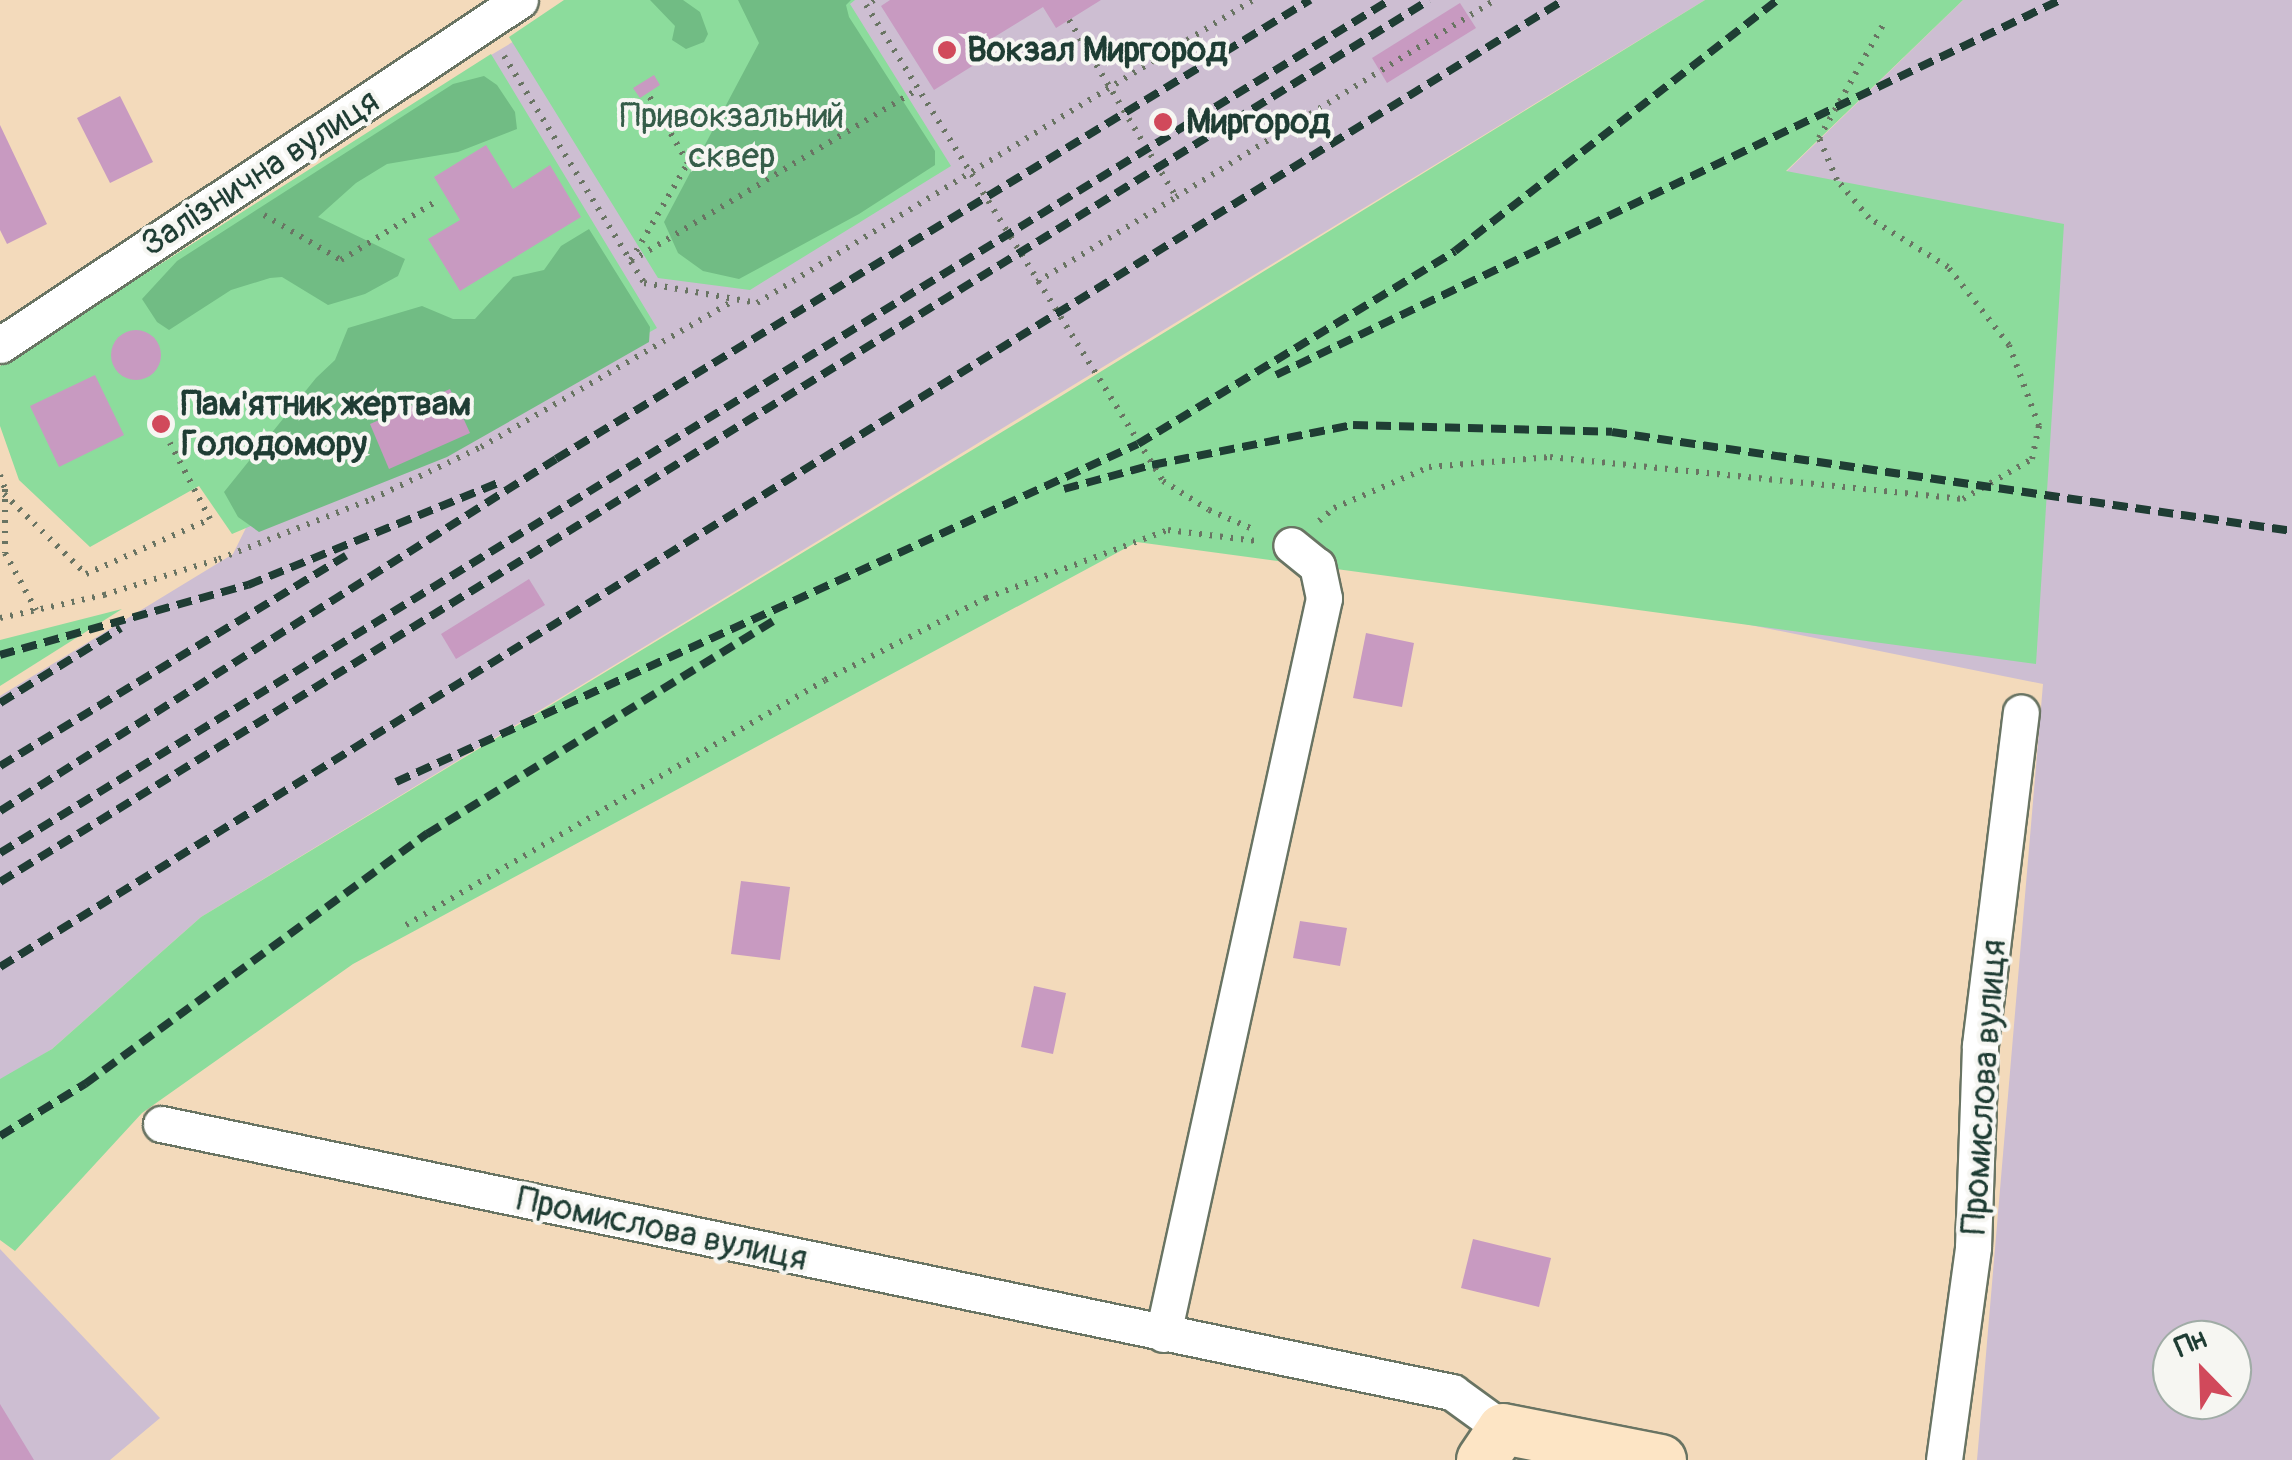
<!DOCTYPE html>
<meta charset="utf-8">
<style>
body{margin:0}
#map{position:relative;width:2292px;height:1460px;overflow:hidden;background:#f3dabb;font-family:Pangolin,sans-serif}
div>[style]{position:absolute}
.industrial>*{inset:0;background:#cdbed2}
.green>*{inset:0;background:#8cdc9c}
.forest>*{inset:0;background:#71bc84}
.building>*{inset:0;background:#c89ac1}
.round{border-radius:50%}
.path>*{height:6px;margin-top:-3px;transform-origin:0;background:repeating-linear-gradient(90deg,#697463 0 2.5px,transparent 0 10.5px)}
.roads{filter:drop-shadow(2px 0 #697463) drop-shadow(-2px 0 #697463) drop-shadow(0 2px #697463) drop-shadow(0 -2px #697463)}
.street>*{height:35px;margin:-17.5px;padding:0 17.5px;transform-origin:17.5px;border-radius:17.5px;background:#fff}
.secondary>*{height:50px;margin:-25px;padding:0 25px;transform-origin:25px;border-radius:25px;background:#fde5c5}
.rail>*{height:8px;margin-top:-4px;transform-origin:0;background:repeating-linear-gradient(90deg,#1f3d34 0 15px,transparent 0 23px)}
.dots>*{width:28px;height:28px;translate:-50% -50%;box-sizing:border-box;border:5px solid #f6f6f2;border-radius:50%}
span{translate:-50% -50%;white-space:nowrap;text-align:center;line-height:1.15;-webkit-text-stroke:8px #f6f6f2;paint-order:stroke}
.poi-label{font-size:35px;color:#1f3d34;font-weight:700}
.left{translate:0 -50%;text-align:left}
.park-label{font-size:35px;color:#355d49}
.street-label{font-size:35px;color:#1f3d34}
.north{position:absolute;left:2152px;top:1320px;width:100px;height:100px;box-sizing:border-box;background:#f6f6f2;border:2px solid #a0aca6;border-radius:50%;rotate:337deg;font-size:28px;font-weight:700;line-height:40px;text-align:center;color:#1f3d34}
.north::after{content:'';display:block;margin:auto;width:35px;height:45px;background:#d1495b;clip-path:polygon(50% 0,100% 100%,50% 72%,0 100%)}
</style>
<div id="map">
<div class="industrial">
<i style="clip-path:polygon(583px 0,1705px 0,201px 917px,52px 1049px,0 1081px,0 696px,233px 554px,476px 64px)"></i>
<i style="clip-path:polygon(evenodd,1963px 0,2292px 0,2292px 1460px,1977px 1460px,2043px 684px,1358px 546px,1786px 172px,1963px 0,2172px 1340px,2232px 1340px,2232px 1400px,2172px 1400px,2172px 1340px)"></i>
<i style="clip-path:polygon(0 1249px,160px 1418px,110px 1460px,0 1460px)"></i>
</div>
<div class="green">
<i style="clip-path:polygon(564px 0,855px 0,850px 4px,951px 166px,750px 290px,658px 278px,509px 37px)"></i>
<i style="clip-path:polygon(1705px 0,1963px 0,1786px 171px,2064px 224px,2036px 664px,1137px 542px,353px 964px,142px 1113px,15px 1251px,0 1240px,0 1079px,52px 1049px,201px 917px,1053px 401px)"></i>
<i style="clip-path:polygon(491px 54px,657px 328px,470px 433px,232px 534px,199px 486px,90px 547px,19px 480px,0 426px,0 366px)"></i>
<i style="clip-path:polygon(122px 609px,0 686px,0 640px)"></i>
</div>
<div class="forest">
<i style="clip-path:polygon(650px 0,683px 0,700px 12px,708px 34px,704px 42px,686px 49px,672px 40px,675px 26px)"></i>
<i style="clip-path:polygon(738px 0,851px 0,846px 5px,849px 17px,935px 151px,935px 165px,859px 214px,739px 279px,703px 271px,678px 253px,664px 222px,759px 43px)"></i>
<i style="clip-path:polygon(484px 76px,497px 85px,515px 112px,517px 129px,458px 152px,387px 164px,356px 183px,318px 217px,405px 259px,398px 276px,365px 294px,328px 305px,282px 277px,270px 278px,231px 290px,169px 330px,157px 322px,142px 299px,177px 261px,453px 84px)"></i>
<i style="clip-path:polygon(589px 229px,650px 327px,649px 342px,447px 457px,259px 532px,238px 517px,224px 492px,316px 378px,335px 360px,348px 328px,422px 306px,453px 319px,475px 319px,513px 277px,544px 270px,561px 246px)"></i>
</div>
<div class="building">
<i style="clip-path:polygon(890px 0,1101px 0,1056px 28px,1043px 7px,983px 44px,990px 55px,934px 90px,881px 6px)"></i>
<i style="clip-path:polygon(1460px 3px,1476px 28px,1387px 83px,1372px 58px)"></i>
<i style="clip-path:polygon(654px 75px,660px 85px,640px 98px,633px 88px)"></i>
<i style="clip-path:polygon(120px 96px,153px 162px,110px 183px,77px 118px)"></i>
<i style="clip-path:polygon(0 125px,47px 224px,7px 244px,0 230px)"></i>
<i style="clip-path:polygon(486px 145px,513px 189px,550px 165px,581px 217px,460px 291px,428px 239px,460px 220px,434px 177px)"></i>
<i class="round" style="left:111px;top:330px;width:50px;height:50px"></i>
<i style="clip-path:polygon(95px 375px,124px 435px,59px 467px,30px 406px)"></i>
<i style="clip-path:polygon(450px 389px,470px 433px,389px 469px,370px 424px)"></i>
<i style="clip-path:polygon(529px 579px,545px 605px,456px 659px,441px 634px)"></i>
<i style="clip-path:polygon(1366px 633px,1414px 643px,1402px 707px,1353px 698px)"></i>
<i style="clip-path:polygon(741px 881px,790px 887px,780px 960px,731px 954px)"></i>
<i style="clip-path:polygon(1300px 921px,1347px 928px,1340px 966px,1293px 958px)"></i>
<i style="clip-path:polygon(1034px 986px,1066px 993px,1053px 1054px,1021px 1047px)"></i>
<i style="clip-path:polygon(1473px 1239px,1551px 1258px,1539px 1307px,1461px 1288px)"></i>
<i style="clip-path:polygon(0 1404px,34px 1460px,0 1460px)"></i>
</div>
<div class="path">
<i style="left:874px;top:0;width:9px;rotate:148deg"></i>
<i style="left:866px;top:5px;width:561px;rotate:58.04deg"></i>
<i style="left:1163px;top:481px;width:54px;rotate:32.2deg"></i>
<i style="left:1209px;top:510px;width:52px;rotate:23.6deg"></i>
<i style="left:1069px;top:20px;width:207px;rotate:58.8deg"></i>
<i style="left:1176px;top:197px;width:375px;rotate:-31.7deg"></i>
<i style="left:504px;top:56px;width:267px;rotate:58.3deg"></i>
<i style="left:644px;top:283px;width:115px;rotate:10deg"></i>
<i style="left:757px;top:303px;width:581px;rotate:-31.42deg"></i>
<i style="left:264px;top:215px;width:89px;rotate:30.3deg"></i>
<i style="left:341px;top:260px;width:114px;rotate:-31.7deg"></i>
<i style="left:631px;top:260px;width:113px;rotate:-59.6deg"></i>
<i style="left:688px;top:163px;width:78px;rotate:-120.2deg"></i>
<i style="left:631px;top:261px;width:335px;rotate:-30.9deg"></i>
<i style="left:1037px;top:282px;width:163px;rotate:-31.4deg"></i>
<i style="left:0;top:475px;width:15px;rotate:70deg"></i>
<i style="left:5px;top:489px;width:64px;rotate:90deg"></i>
<i style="left:5px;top:553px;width:65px;rotate:61.5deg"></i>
<i style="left:4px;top:494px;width:115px;rotate:44.3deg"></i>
<i style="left:86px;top:574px;width:136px;rotate:-23.9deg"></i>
<i style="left:210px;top:519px;width:86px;rotate:-117.8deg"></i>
<i style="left:1319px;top:521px;width:20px;rotate:-41deg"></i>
<i style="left:1334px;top:508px;width:103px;rotate:-23.3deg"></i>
<i style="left:1429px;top:467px;width:121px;rotate:-4.7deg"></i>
<i style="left:1550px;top:457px;width:415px;rotate:5.8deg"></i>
<i style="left:1963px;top:499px;width:80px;rotate:-30.1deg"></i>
<i style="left:2032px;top:459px;width:34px;rotate:-78deg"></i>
<i style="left:2039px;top:426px;width:86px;rotate:-110.3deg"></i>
<i style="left:2009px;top:345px;width:99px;rotate:-128deg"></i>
<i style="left:1948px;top:267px;width:93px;rotate:-148.2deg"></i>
<i style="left:1869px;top:218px;width:50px;rotate:-130.1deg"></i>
<i style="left:1837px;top:180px;width:46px;rotate:-113.2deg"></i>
<i style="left:1819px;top:138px;width:132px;rotate:-60.5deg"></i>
<i style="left:0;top:618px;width:107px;rotate:-12.5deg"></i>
<i style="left:104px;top:595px;width:121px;rotate:-17.4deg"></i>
<i style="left:219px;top:559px;width:164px;rotate:-21.4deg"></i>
<i style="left:372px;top:499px;width:121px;rotate:-25.5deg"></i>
<i style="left:481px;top:447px;width:293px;rotate:-30.1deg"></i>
<i style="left:406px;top:925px;width:485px;rotate:-30.3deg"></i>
<i style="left:825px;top:680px;width:181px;rotate:-27deg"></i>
<i style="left:986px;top:598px;width:194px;rotate:-20.5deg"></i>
<i style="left:1168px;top:530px;width:89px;rotate:7.1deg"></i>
</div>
<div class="roads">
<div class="street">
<i style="left:0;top:345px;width:624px;rotate:-33.56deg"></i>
<i style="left:161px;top:1124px;width:1319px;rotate:11.73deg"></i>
<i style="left:1452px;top:1392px;width:63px;rotate:36deg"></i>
<i style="left:1163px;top:1334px;width:753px;rotate:-77.66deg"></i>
<i style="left:1324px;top:598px;width:33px;rotate:-102deg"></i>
<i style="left:1317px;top:566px;width:33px;rotate:-141deg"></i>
<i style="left:1944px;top:1460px;width:215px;rotate:-82.2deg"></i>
<i style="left:1973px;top:1247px;width:202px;rotate:-88deg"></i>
<i style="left:1980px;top:1045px;width:335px;rotate:-83deg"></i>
</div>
<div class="secondary">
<i style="left:1482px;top:1460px;width:37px;rotate:-56deg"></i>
<i style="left:1503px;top:1429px;width:161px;rotate:11.1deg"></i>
</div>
</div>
<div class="rail">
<i style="left:1276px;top:375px;width:869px;rotate:-25.56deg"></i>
<i style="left:1064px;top:489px;width:91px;rotate:-15.3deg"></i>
<i style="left:1152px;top:465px;width:205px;rotate:-11.3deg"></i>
<i style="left:1353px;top:425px;width:259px;rotate:1.5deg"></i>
<i style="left:1612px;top:432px;width:687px;rotate:8.28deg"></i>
<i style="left:0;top:655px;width:258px;rotate:-15.8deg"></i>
<i style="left:248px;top:585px;width:272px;rotate:-22.2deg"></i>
<i style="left:0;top:703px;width:142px;rotate:-31.8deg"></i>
<i style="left:0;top:766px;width:405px;rotate:-31.3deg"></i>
<i style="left:396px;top:782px;width:815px;rotate:-24.49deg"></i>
<i style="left:1138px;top:444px;width:371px;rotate:-31.3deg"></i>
<i style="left:1455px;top:251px;width:409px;rotate:-37.9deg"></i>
<i style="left:0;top:811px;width:658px;rotate:-32.34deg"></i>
<i style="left:556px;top:459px;width:883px;rotate:-31.33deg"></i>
<i style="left:0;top:853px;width:1631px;rotate:-31.54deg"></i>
<i style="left:0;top:882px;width:1679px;rotate:-31.68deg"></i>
<i style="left:0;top:967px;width:1839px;rotate:-31.73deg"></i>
<i style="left:0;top:1136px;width:100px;rotate:-31.5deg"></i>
<i style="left:85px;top:1084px;width:424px;rotate:-36.2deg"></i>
<i style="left:427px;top:834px;width:406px;rotate:-31.6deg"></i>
</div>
<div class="dots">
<i style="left:947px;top:50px;background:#d1495b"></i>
<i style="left:1163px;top:122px;background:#d1495b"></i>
<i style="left:161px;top:424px;background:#d1495b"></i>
</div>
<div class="poi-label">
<span class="left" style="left:967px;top:50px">Вокзал Миргород</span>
<span class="left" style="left:1186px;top:122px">Миргород</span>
<span class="left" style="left:181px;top:424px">Пам'ятник жертвам<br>Голодомору</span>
</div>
<div class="park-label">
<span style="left:732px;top:136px">Привокзальний<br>сквер</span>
</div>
<div class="street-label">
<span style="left:260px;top:173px;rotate:-33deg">Залізнична вулиця</span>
<span style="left:1984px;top:1087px;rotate:-86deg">Промислова вулиця</span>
<span style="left:662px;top:1229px;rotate:12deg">Промислова вулиця</span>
</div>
<div class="north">Пн</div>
</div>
